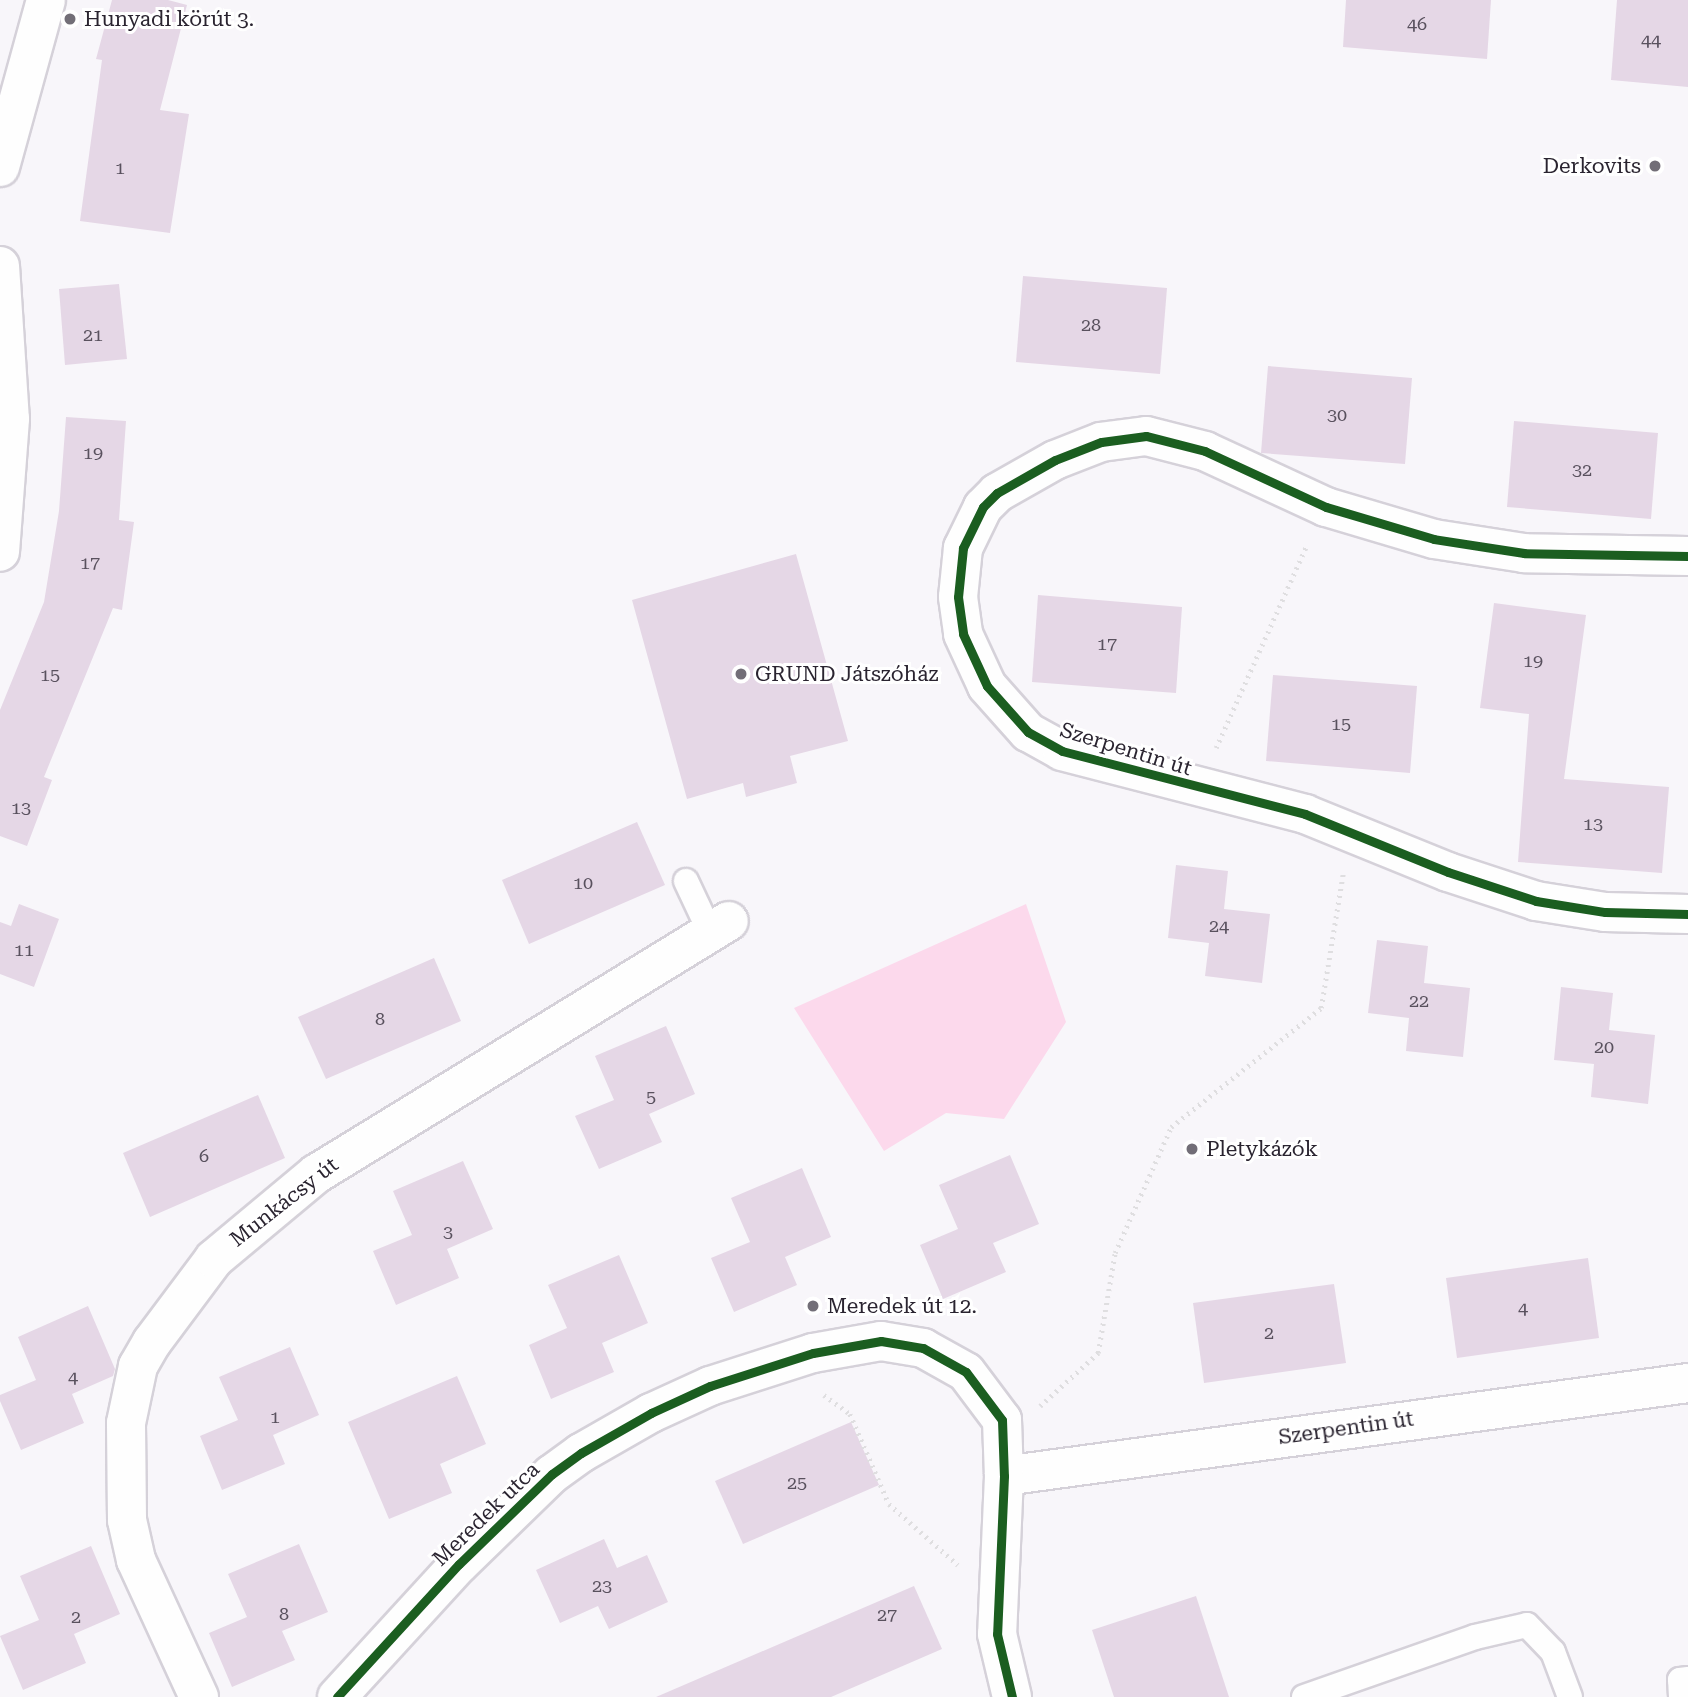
<!DOCTYPE html>
<meta charset="utf-8">
<style>
body{margin:0}
#map{position:relative;width:1688px;height:1697px;overflow:hidden;background:#f8f6fa;font-family:"Roboto Serif",serif}
div>[style]{position:absolute}
.green>*{inset:0;background:#fcd9ec}
.building>*{inset:0;background:#e5d7e6}
.path>*{height:4.5px;margin-top:-2.25px;transform-origin:0;background:repeating-linear-gradient(90deg,#dfdee0 0 2px,transparent 0 7px)}
.roads{filter:drop-shadow(2px 0 #d5d1d9) drop-shadow(-2px 0 #d5d1d9) drop-shadow(0 2px #d5d1d9) drop-shadow(0 -2px #d5d1d9)}
.lane>*{height:24px;margin:-12px;padding:0 12px;transform-origin:12px;border-radius:12px;background:#fefefe}
.street>*{height:38px;margin:-19px;padding:0 19px;transform-origin:19px;border-radius:19px;background:#fefefe}
.cycleway>*{height:9px;margin:-4.5px;padding:0 4.5px;transform-origin:4.5px;border-radius:4.5px;background:#1b5e20}
.dots>*{width:19px;height:19px;translate:-50% -50%;box-sizing:border-box;border:4px solid #fff;border-radius:50%}
span{translate:-50% -50%;white-space:nowrap;text-align:center;line-height:1.15;-webkit-text-stroke:6px #fff;paint-order:stroke}
.number-label{font-size:18px;color:#59515e}
.number-label span{-webkit-text-stroke-width:0}
.poi-label{font-size:21px;color:#2a2430}
.left{translate:0 -50%;text-align:left}
.right{translate:-100% -50%;text-align:right}
.street-label{font-size:21px;color:#2a2430}
</style>
<div id="map">
<div class="green">
<i style="clip-path:polygon(1026px 904px,1066px 1022px,1004px 1119px,946px 1113px,884px 1151px,794px 1008px)"></i>
</div>
<div class="building">
<i style="clip-path:polygon(112px 0,168px 0,187px 5px,160px 110px,189px 114px,170px 233px,80px 221px,102px 60px,96px 59px)"></i>
<i style="clip-path:polygon(1346px 0,1491px 0,1487px 59px,1343px 47px)"></i>
<i style="clip-path:polygon(1617px 0,1688px 0,1688px 87px,1611px 80px)"></i>
<i style="clip-path:polygon(1023px 276px,1167px 288px,1160px 374px,1016px 362px)"></i>
<i style="clip-path:polygon(119px 284px,127px 359px,65px 365px,59px 289px)"></i>
<i style="clip-path:polygon(1268px 366px,1412px 378px,1405px 464px,1261px 453px)"></i>
<i style="clip-path:polygon(66px 417px,126px 421px,119px 520px,134px 522px,122px 610px,113px 608px,44px 777px,52px 780px,27px 846px,0 836px,0 710px,44px 602px,59px 511px)"></i>
<i style="clip-path:polygon(1514px 421px,1658px 433px,1651px 519px,1507px 507px)"></i>
<i style="clip-path:polygon(796px 554px,848px 741px,790px 756px,797px 783px,746px 797px,743px 783px,687px 799px,632px 600px)"></i>
<i style="clip-path:polygon(1038px 595px,1182px 607px,1176px 693px,1032px 682px)"></i>
<i style="clip-path:polygon(1494px 603px,1586px 615px,1564px 779px,1669px 787px,1662px 873px,1518px 862px,1529px 714px,1480px 708px)"></i>
<i style="clip-path:polygon(1273px 675px,1417px 686px,1410px 773px,1266px 761px)"></i>
<i style="clip-path:polygon(637px 822px,665px 885px,529px 944px,502px 880px)"></i>
<i style="clip-path:polygon(1176px 865px,1228px 871px,1224px 909px,1270px 914px,1262px 983px,1205px 976px,1209px 943px,1168px 938px)"></i>
<i style="clip-path:polygon(19px 904px,59px 919px,34px 987px,0 974px,0 922px,11px 926px)"></i>
<i style="clip-path:polygon(1377px 940px,1428px 946px,1424px 983px,1470px 988px,1463px 1057px,1406px 1051px,1409px 1018px,1368px 1013px)"></i>
<i style="clip-path:polygon(434px 958px,461px 1021px,326px 1079px,298px 1017px)"></i>
<i style="clip-path:polygon(1561px 987px,1613px 993px,1609px 1030px,1655px 1035px,1648px 1104px,1591px 1097px,1594px 1064px,1554px 1060px)"></i>
<i style="clip-path:polygon(666px 1026px,695px 1094px,649px 1114px,662px 1142px,599px 1169px,575px 1116px,614px 1100px,595px 1056px)"></i>
<i style="clip-path:polygon(258px 1095px,285px 1158px,150px 1217px,123px 1153px)"></i>
<i style="clip-path:polygon(1010px 1155px,1039px 1224px,993px 1243px,1006px 1272px,943px 1299px,920px 1245px,958px 1229px,939px 1185px)"></i>
<i style="clip-path:polygon(463px 1161px,493px 1229px,447px 1249px,459px 1278px,396px 1305px,373px 1251px,412px 1235px,393px 1191px)"></i>
<i style="clip-path:polygon(802px 1168px,831px 1237px,785px 1257px,797px 1285px,734px 1312px,711px 1258px,750px 1242px,731px 1198px)"></i>
<i style="clip-path:polygon(619px 1255px,648px 1323px,602px 1343px,614px 1372px,551px 1399px,529px 1345px,567px 1328px,548px 1285px)"></i>
<i style="clip-path:polygon(1588px 1258px,1599px 1338px,1457px 1358px,1446px 1278px)"></i>
<i style="clip-path:polygon(1334px 1284px,1346px 1363px,1204px 1383px,1193px 1303px)"></i>
<i style="clip-path:polygon(88px 1306px,115px 1369px,113px 1376px,72px 1394px,84px 1423px,21px 1450px,0 1401px,0 1395px,36px 1380px,18px 1337px)"></i>
<i style="clip-path:polygon(290px 1347px,319px 1415px,273px 1435px,285px 1464px,222px 1490px,200px 1436px,238px 1420px,219px 1377px)"></i>
<i style="clip-path:polygon(457px 1376px,486px 1444px,440px 1464px,452px 1493px,389px 1519px,348px 1422px)"></i>
<i style="clip-path:polygon(851px 1422px,879px 1485px,743px 1544px,715px 1481px)"></i>
<i style="clip-path:polygon(604px 1539px,617px 1568px,647px 1555px,668px 1602px,609px 1629px,598px 1606px,560px 1623px,536px 1570px)"></i>
<i style="clip-path:polygon(299px 1544px,328px 1612px,282px 1631px,295px 1660px,232px 1687px,209px 1633px,247px 1617px,228px 1574px)"></i>
<i style="clip-path:polygon(91px 1546px,120px 1614px,74px 1634px,86px 1663px,23px 1690px,0 1636px,39px 1620px,20px 1576px)"></i>
<i style="clip-path:polygon(914px 1586px,942px 1649px,831px 1697px,656px 1697px)"></i>
<i style="clip-path:polygon(1196px 1596px,1229px 1697px,1114px 1697px,1092px 1630px)"></i>
</div>
<div class="path">
<i style="left:1216px;top:748px;width:222px;rotate:-65.9deg"></i>
<i style="left:824px;top:1395px;width:32px;rotate:36deg"></i>
<i style="left:850px;top:1414px;width:98px;rotate:66.6deg"></i>
<i style="left:889px;top:1504px;width:92px;rotate:41.5deg"></i>
<i style="left:1040px;top:1406px;width:79px;rotate:-42.4deg"></i>
<i style="left:1098px;top:1353px;width:101px;rotate:-80.4deg"></i>
<i style="left:1115px;top:1253px;width:138px;rotate:-66deg"></i>
<i style="left:1171px;top:1127px;width:191px;rotate:-38.4deg"></i>
<i style="left:1321px;top:1008px;width:136px;rotate:-80.7deg"></i>
</div>
<div class="roads">
<div class="lane">
<i style="left:686px;top:881px;width:56px;rotate:64.8deg"></i>
<i style="left:1304px;top:1697px;width:181px;rotate:-19.3deg"></i>
<i style="left:1475px;top:1637px;width:53px;rotate:-13deg"></i>
<i style="left:1527px;top:1625px;width:37px;rotate:46deg"></i>
<i style="left:1553px;top:1652px;width:48px;rotate:69.3deg"></i>
<i style="left:1681px;top:1697px;width:17px;rotate:-93deg"></i>
<i style="left:1680px;top:1680px;width:8px;rotate:-7deg"></i>
</div>
<div class="street">
<i style="left:0;top:167px;width:173px;rotate:-74.6deg"></i>
<i style="left:0;top:266px;width:153px;rotate:86.3deg"></i>
<i style="left:10px;top:419px;width:133px;rotate:94.3deg"></i>
<i style="left:1688px;top:556px;width:164px;rotate:-179deg"></i>
<i style="left:1524px;top:553px;width:91px;rotate:-171.2deg"></i>
<i style="left:1434px;top:539px;width:113px;rotate:-163.5deg"></i>
<i style="left:1326px;top:507px;width:133px;rotate:-155.2deg"></i>
<i style="left:1205px;top:451px;width:61px;rotate:-165.7deg"></i>
<i style="left:1146px;top:436px;width:45px;rotate:172.4deg"></i>
<i style="left:1101px;top:442px;width:49px;rotate:158.6deg"></i>
<i style="left:1055px;top:460px;width:67px;rotate:150.4deg"></i>
<i style="left:997px;top:493px;width:20px;rotate:135deg"></i>
<i style="left:983px;top:507px;width:46px;rotate:116deg"></i>
<i style="left:963px;top:548px;width:49px;rotate:95.8deg"></i>
<i style="left:958px;top:597px;width:37px;rotate:82deg"></i>
<i style="left:963px;top:634px;width:57px;rotate:65.2deg"></i>
<i style="left:987px;top:686px;width:62px;rotate:48.3deg"></i>
<i style="left:1028px;top:732px;width:39px;rotate:29deg"></i>
<i style="left:1062px;top:751px;width:251px;rotate:14.5deg"></i>
<i style="left:1305px;top:814px;width:154px;rotate:22.1deg"></i>
<i style="left:1448px;top:872px;width:93px;rotate:18.2deg"></i>
<i style="left:1536px;top:901px;width:70px;rotate:9.1deg"></i>
<i style="left:1605px;top:912px;width:83px;rotate:1.4deg"></i>
<i style="left:1004px;top:1476px;width:690px;rotate:-7.74deg"></i>
<i style="left:199px;top:1697px;width:151px;rotate:-114.7deg"></i>
<i style="left:136px;top:1560px;width:41px;rotate:-102.7deg"></i>
<i style="left:127px;top:1520px;width:97px;rotate:-90.6deg"></i>
<i style="left:126px;top:1423px;width:58px;rotate:-78.1deg"></i>
<i style="left:138px;top:1366px;width:28px;rotate:-60deg"></i>
<i style="left:152px;top:1342px;width:104px;rotate:-53.2deg"></i>
<i style="left:214px;top:1259px;width:133px;rotate:-39.8deg"></i>
<i style="left:316px;top:1174px;width:484px;rotate:-31.5deg"></i>
<i style="left:337px;top:1697px;width:180px;rotate:-47.5deg"></i>
<i style="left:459px;top:1564px;width:129px;rotate:-44.1deg"></i>
<i style="left:552px;top:1474px;width:36px;rotate:-36deg"></i>
<i style="left:581px;top:1453px;width:81px;rotate:-29.7deg"></i>
<i style="left:651px;top:1413px;width:65px;rotate:-24.6deg"></i>
<i style="left:710px;top:1386px;width:108px;rotate:-17.8deg"></i>
<i style="left:813px;top:1353px;width:69px;rotate:-10deg"></i>
<i style="left:881px;top:1341px;width:43px;rotate:9.5deg"></i>
<i style="left:923px;top:1348px;width:49px;rotate:29.2deg"></i>
<i style="left:966px;top:1372px;width:60px;rotate:53.1deg"></i>
<i style="left:1002px;top:1420px;width:56px;rotate:88deg"></i>
<i style="left:1004px;top:1476px;width:158px;rotate:92.5deg"></i>
<i style="left:997px;top:1634px;width:65px;rotate:76.6deg"></i>
</div>
</div>
<div class="cycleway">
<i style="left:1688px;top:556px;width:164px;rotate:-179deg"></i>
<i style="left:1524px;top:553px;width:91px;rotate:-171.2deg"></i>
<i style="left:1434px;top:539px;width:113px;rotate:-163.5deg"></i>
<i style="left:1326px;top:507px;width:133px;rotate:-155.2deg"></i>
<i style="left:1205px;top:451px;width:61px;rotate:-165.7deg"></i>
<i style="left:1146px;top:436px;width:45px;rotate:172.4deg"></i>
<i style="left:1101px;top:442px;width:49px;rotate:158.6deg"></i>
<i style="left:1055px;top:460px;width:67px;rotate:150.4deg"></i>
<i style="left:997px;top:493px;width:20px;rotate:135deg"></i>
<i style="left:983px;top:507px;width:46px;rotate:116deg"></i>
<i style="left:963px;top:548px;width:49px;rotate:95.8deg"></i>
<i style="left:958px;top:597px;width:37px;rotate:82deg"></i>
<i style="left:963px;top:634px;width:57px;rotate:65.2deg"></i>
<i style="left:987px;top:686px;width:62px;rotate:48.3deg"></i>
<i style="left:1028px;top:732px;width:39px;rotate:29deg"></i>
<i style="left:1062px;top:751px;width:251px;rotate:14.5deg"></i>
<i style="left:1305px;top:814px;width:154px;rotate:22.1deg"></i>
<i style="left:1448px;top:872px;width:93px;rotate:18.2deg"></i>
<i style="left:1536px;top:901px;width:70px;rotate:9.1deg"></i>
<i style="left:1605px;top:912px;width:83px;rotate:1.4deg"></i>
<i style="left:337px;top:1697px;width:180px;rotate:-47.5deg"></i>
<i style="left:459px;top:1564px;width:129px;rotate:-44.1deg"></i>
<i style="left:552px;top:1474px;width:36px;rotate:-36deg"></i>
<i style="left:581px;top:1453px;width:81px;rotate:-29.7deg"></i>
<i style="left:651px;top:1413px;width:65px;rotate:-24.6deg"></i>
<i style="left:710px;top:1386px;width:108px;rotate:-17.8deg"></i>
<i style="left:813px;top:1353px;width:69px;rotate:-10deg"></i>
<i style="left:881px;top:1341px;width:43px;rotate:9.5deg"></i>
<i style="left:923px;top:1348px;width:49px;rotate:29.2deg"></i>
<i style="left:966px;top:1372px;width:60px;rotate:53.1deg"></i>
<i style="left:1002px;top:1420px;width:56px;rotate:88deg"></i>
<i style="left:1004px;top:1476px;width:158px;rotate:92.5deg"></i>
<i style="left:997px;top:1634px;width:65px;rotate:76.6deg"></i>
</div>
<div class="dots">
<i style="left:70px;top:19px;background:#726e77"></i>
<i style="left:1655px;top:166px;background:#726e77"></i>
<i style="left:741px;top:674px;background:#726e77"></i>
<i style="left:1192px;top:1149px;background:#726e77"></i>
<i style="left:813px;top:1306px;background:#726e77"></i>
</div>
<div class="number-label">
<span style="left:1417px;top:24px">46</span>
<span style="left:1651px;top:40px">44</span>
<span style="left:120px;top:168px">1</span>
<span style="left:1091px;top:325px">28</span>
<span style="left:93px;top:335px">21</span>
<span style="left:1337px;top:415px">30</span>
<span style="left:93px;top:453px">19</span>
<span style="left:1582px;top:470px">32</span>
<span style="left:90px;top:563px">17</span>
<span style="left:1107px;top:644px">17</span>
<span style="left:1533px;top:661px">19</span>
<span style="left:50px;top:675px">15</span>
<span style="left:1341px;top:724px">15</span>
<span style="left:21px;top:808px">13</span>
<span style="left:1593px;top:824px">13</span>
<span style="left:583px;top:883px">10</span>
<span style="left:1219px;top:926px">24</span>
<span style="left:24px;top:950px">11</span>
<span style="left:1419px;top:1001px">22</span>
<span style="left:380px;top:1019px">8</span>
<span style="left:1604px;top:1047px">20</span>
<span style="left:651px;top:1097px">5</span>
<span style="left:204px;top:1156px">6</span>
<span style="left:448px;top:1232px">3</span>
<span style="left:1523px;top:1308px">4</span>
<span style="left:1269px;top:1333px">2</span>
<span style="left:73px;top:1377px">4</span>
<span style="left:275px;top:1417px">1</span>
<span style="left:797px;top:1483px">25</span>
<span style="left:602px;top:1586px">23</span>
<span style="left:284px;top:1614px">8</span>
<span style="left:887px;top:1615px">27</span>
<span style="left:76px;top:1617px">2</span>
</div>
<div class="poi-label">
<span class="left" style="left:84px;top:19px">Hunyadi körút 3.</span>
<span class="right" style="left:1641px;top:166px">Derkovits</span>
<span class="left" style="left:755px;top:674px">GRUND Játszóház</span>
<span class="left" style="left:1206px;top:1149px">Pletykázók</span>
<span class="left" style="left:827px;top:1306px">Meredek út 12.</span>
</div>
<div class="street-label">
<span style="left:1126px;top:749px;rotate:17deg">Szerpentin út</span>
<span style="left:284px;top:1202px;rotate:-38deg">Munkácsy út</span>
<span style="left:1346px;top:1428px;rotate:-8deg">Szerpentin út</span>
<span style="left:486px;top:1514px;rotate:-44deg">Meredek utca</span>
</div>
</div>
